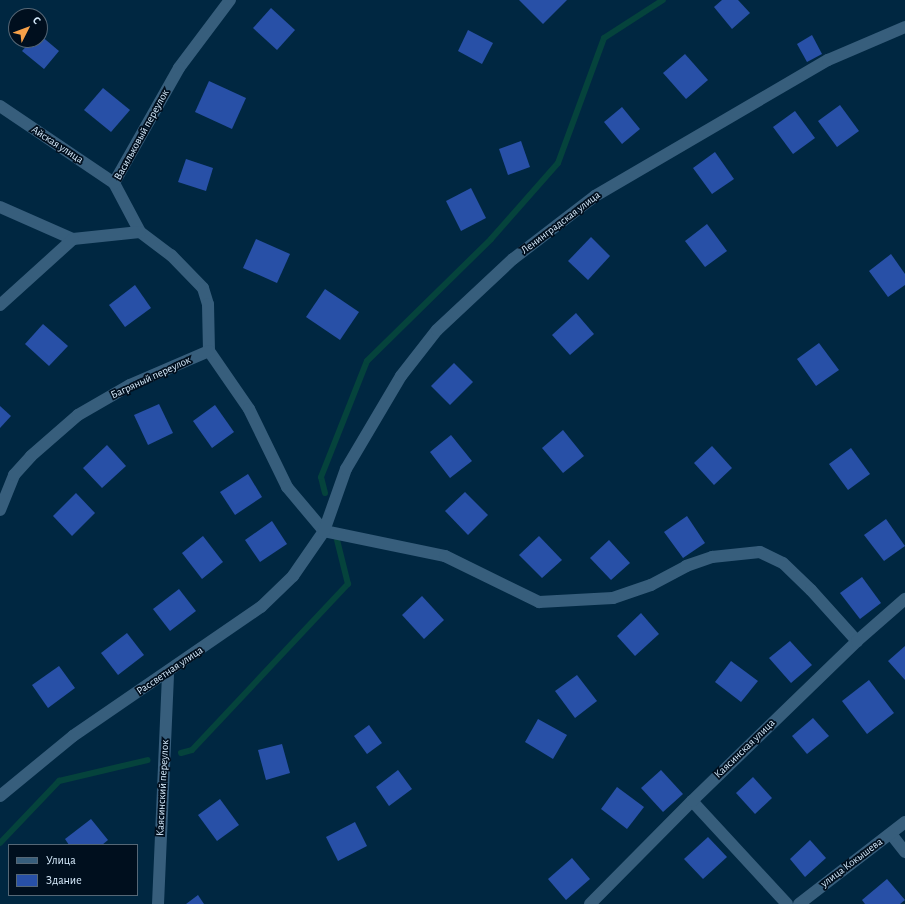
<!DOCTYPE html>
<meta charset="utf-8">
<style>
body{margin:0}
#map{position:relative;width:905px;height:904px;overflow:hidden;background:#002741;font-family:"Alegreya Sans",sans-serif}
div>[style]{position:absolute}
.stream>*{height:6px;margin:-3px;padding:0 3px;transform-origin:3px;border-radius:3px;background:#05433c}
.building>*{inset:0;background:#2850a7}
.minor>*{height:12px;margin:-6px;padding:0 6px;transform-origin:6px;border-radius:6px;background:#375e7c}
span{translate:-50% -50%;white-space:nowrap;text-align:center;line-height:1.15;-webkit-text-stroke:3.5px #000f1e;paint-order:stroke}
.street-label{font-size:11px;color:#d5eafb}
.legend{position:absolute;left:8px;top:844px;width:130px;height:52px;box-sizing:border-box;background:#000f1e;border:1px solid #556776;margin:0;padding:5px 7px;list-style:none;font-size:12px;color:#d5eafb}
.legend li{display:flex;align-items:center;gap:8px;height:20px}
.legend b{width:20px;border:1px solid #556776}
.north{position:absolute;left:8px;top:8px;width:40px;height:40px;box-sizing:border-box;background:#000f1e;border:1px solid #556776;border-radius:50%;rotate:48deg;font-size:11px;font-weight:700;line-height:16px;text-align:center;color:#d5eafb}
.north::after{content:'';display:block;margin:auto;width:14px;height:18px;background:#f7a149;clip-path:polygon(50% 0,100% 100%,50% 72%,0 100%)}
</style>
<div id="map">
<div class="stream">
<i style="left:325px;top:493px;width:16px;rotate:-104deg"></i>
<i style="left:321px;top:477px;width:125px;rotate:-68.4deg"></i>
<i style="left:367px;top:361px;width:174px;rotate:-44.5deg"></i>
<i style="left:491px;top:239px;width:101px;rotate:-48.6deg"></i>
<i style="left:558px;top:163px;width:133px;rotate:-69.8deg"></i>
<i style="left:604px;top:38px;width:70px;rotate:-32.8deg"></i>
<i style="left:181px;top:753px;width:11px;rotate:-15deg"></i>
<i style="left:192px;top:750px;width:228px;rotate:-46.8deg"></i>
<i style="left:348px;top:584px;width:45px;rotate:-104deg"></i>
<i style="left:0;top:843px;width:86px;rotate:-46.4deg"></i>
<i style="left:59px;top:781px;width:91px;rotate:-13.3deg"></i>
</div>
<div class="building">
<i style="clip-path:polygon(519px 0,567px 0,543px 24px)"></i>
<i style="clip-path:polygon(722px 0,738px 0,750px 13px,732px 29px,714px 7px)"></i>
<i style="clip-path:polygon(271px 8px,295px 30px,277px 50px,253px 28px)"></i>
<i style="clip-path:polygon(468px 30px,493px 43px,482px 64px,458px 51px)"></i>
<i style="clip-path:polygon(40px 35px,59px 51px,44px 69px,22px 51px,32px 40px,40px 40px)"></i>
<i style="clip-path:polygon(812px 35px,822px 54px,807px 62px,797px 44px)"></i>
<i style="clip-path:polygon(685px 54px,708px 80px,686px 99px,663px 73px)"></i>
<i style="clip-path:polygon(209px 81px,246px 98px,232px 129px,195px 112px)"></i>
<i style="clip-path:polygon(103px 88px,130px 110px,111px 132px,84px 110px)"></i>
<i style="clip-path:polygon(840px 105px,859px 131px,837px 147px,818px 121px)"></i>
<i style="clip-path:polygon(622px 107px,640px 129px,622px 144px,604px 122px)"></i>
<i style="clip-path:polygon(795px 111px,815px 138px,793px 154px,773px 127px)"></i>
<i style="clip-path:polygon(521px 141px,530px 167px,508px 175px,499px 149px)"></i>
<i style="clip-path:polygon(715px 152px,734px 179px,712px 194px,693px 168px)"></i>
<i style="clip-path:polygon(186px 159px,213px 168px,206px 191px,178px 182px)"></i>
<i style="clip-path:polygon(471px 188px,486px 218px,461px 231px,446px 201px)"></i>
<i style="clip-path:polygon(707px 224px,727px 251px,705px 267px,685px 241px)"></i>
<i style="clip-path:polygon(591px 237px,610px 256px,588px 280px,568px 261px)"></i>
<i style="clip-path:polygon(256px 239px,290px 254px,277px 283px,243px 268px)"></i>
<i style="clip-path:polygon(891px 254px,905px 274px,905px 285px,888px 297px,869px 271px)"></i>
<i style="clip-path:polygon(135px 285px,151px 308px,125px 327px,109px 305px)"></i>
<i style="clip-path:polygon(325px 289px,359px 312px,340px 340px,306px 317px)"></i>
<i style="clip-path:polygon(576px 313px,594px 334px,570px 355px,552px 335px)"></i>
<i style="clip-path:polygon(43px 324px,68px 346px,49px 366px,25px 344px)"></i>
<i style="clip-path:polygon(819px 343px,839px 370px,816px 386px,797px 359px)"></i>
<i style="clip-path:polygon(454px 363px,473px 382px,450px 405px,431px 386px)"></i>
<i style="clip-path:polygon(159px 404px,173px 433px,148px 445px,134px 415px)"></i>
<i style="clip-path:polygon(215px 405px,234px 432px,212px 448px,193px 421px)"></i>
<i style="clip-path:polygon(0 406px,11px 416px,0 428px)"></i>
<i style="clip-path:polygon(563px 430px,584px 456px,563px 473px,542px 448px)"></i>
<i style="clip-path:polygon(451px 435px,472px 461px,450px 478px,430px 452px)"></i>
<i style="clip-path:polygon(107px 445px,126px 466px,102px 488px,83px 468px)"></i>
<i style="clip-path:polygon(712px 446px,732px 468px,714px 485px,694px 463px)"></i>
<i style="clip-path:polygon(851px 448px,870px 474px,848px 490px,829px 464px)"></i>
<i style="clip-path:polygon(248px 474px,262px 497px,235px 515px,220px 492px)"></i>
<i style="clip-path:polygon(465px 492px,488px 515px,468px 535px,445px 511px)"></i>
<i style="clip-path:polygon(76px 493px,95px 513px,72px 536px,53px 516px)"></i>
<i style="clip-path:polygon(687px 516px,705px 543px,683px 558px,664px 532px)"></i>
<i style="clip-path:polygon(886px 519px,905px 546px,884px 561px,864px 535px)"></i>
<i style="clip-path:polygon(272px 521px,287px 544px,260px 562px,245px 540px)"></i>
<i style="clip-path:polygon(203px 536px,223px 562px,202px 579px,182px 553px)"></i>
<i style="clip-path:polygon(539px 536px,562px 560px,542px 578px,519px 555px)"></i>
<i style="clip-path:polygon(609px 540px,630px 563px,611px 580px,590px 558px)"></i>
<i style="clip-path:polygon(862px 577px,881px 603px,860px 619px,840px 593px)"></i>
<i style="clip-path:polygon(179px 589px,196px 611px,170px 631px,153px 609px)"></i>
<i style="clip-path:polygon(422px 596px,444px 620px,424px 639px,402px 615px)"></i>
<i style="clip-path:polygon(641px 613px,659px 634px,635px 656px,617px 636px)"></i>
<i style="clip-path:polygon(127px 633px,144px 655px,118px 675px,101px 653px)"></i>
<i style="clip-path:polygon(790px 641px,812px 665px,791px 683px,769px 658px)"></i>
<i style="clip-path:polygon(905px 646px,905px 680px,888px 661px)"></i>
<i style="clip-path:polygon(731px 661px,758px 681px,741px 702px,715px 682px)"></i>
<i style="clip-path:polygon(59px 666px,75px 688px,48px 708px,32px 685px)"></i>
<i style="clip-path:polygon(577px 675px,597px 701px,575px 718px,555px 691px)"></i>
<i style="clip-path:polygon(869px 680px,894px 713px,867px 734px,842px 701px)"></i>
<i style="clip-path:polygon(813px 718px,829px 736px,807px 754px,792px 736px)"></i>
<i style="clip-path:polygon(538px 719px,567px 735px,553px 759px,525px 742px)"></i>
<i style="clip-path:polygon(369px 725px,382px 743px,367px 754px,354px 736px)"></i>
<i style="clip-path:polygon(282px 744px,290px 773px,266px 780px,258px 750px)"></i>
<i style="clip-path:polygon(398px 770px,412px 789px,389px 806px,376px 787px)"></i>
<i style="clip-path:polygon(661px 770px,683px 794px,663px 812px,641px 788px)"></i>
<i style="clip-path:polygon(753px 777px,772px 798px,755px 814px,736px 793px)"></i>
<i style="clip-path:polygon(617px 787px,644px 807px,627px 829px,601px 809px)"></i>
<i style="clip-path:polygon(220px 799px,239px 825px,217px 841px,198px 815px)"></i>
<i style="clip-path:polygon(91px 819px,108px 840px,102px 845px,69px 845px,65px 839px)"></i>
<i style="clip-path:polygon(355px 822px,367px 846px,338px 861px,326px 837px)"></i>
<i style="clip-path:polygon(708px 837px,727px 857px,703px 879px,684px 859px)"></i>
<i style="clip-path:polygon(810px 840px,826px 858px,805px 877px,790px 859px)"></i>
<i style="clip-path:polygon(572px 858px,590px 879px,566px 900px,548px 879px)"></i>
<i style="clip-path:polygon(887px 879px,905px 900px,900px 904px,865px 904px,862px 900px)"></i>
<i style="clip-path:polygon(198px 895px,204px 904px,186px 904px)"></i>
</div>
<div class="minor">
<i style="left:230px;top:0;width:85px;rotate:126.9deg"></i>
<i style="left:179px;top:68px;width:132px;rotate:119.5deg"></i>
<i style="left:114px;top:183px;width:55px;rotate:62deg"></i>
<i style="left:140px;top:232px;width:39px;rotate:37deg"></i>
<i style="left:171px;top:255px;width:46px;rotate:45.9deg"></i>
<i style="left:203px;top:288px;width:17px;rotate:73deg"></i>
<i style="left:208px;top:304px;width:47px;rotate:88.8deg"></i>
<i style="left:209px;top:351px;width:70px;rotate:55.4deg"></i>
<i style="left:249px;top:409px;width:87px;rotate:64deg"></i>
<i style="left:287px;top:487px;width:57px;rotate:49.9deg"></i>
<i style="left:0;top:106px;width:138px;rotate:34deg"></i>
<i style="left:0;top:207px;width:80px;rotate:23.7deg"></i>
<i style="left:73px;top:239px;width:67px;rotate:-6deg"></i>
<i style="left:0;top:305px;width:98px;rotate:-42.1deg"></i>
<i style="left:0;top:510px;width:38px;rotate:-68deg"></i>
<i style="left:14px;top:475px;width:25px;rotate:-48deg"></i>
<i style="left:31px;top:456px;width:62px;rotate:-41.1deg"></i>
<i style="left:78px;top:415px;width:60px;rotate:-30deg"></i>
<i style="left:130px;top:385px;width:86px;rotate:-23.3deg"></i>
<i style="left:324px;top:531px;width:124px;rotate:11.7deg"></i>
<i style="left:445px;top:556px;width:105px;rotate:26.1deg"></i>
<i style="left:539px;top:602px;width:74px;rotate:-3.1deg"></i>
<i style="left:613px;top:598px;width:40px;rotate:-18.9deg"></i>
<i style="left:651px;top:585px;width:40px;rotate:-28deg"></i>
<i style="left:686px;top:566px;width:28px;rotate:-19deg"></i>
<i style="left:712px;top:557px;width:48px;rotate:-5.9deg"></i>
<i style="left:760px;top:552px;width:25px;rotate:26deg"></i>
<i style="left:783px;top:563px;width:39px;rotate:44deg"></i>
<i style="left:811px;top:590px;width:69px;rotate:48deg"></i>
<i style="left:0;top:796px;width:94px;rotate:-39.4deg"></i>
<i style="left:73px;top:736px;width:228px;rotate:-34.5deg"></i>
<i style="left:261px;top:607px;width:45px;rotate:-44.1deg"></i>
<i style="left:293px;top:576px;width:55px;rotate:-55.4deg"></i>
<i style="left:324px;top:531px;width:66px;rotate:-70.5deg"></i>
<i style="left:346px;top:469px;width:108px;rotate:-59.4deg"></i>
<i style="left:401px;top:376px;width:58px;rotate:-52deg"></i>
<i style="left:437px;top:330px;width:104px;rotate:-43.1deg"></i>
<i style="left:513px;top:259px;width:103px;rotate:-37.5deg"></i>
<i style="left:595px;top:196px;width:270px;rotate:-30.3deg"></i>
<i style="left:828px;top:60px;width:84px;rotate:-23.2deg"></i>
<i style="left:692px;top:801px;width:140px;rotate:47.3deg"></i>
<i style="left:891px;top:834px;width:23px;rotate:52deg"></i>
<i style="left:158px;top:904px;width:232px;rotate:-87.5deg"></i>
<i style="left:590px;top:904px;width:145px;rotate:-45.3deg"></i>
<i style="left:692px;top:801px;width:230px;rotate:-44.1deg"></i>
<i style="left:857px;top:641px;width:64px;rotate:-41.2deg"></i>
<i style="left:799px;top:904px;width:134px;rotate:-37.7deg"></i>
</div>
<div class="street-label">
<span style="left:142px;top:135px;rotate:-61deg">Васильковый переулок</span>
<span style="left:57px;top:145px;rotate:33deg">Айская улица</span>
<span style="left:561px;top:223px;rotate:-37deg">Ленинградская улица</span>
<span style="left:151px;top:378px;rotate:-25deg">Багряный переулок</span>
<span style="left:170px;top:671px;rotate:-34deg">Рассветная улица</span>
<span style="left:745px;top:749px;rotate:-44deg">Каясинская улица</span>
<span style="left:163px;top:788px;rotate:-87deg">Каясинский переулок</span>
<span style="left:852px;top:863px;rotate:-37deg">улица Кокышева</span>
</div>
<ul class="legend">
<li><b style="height:5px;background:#375e7c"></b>Улица</li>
<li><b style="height:11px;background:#2850a7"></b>Здание</li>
</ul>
<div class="north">С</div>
</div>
